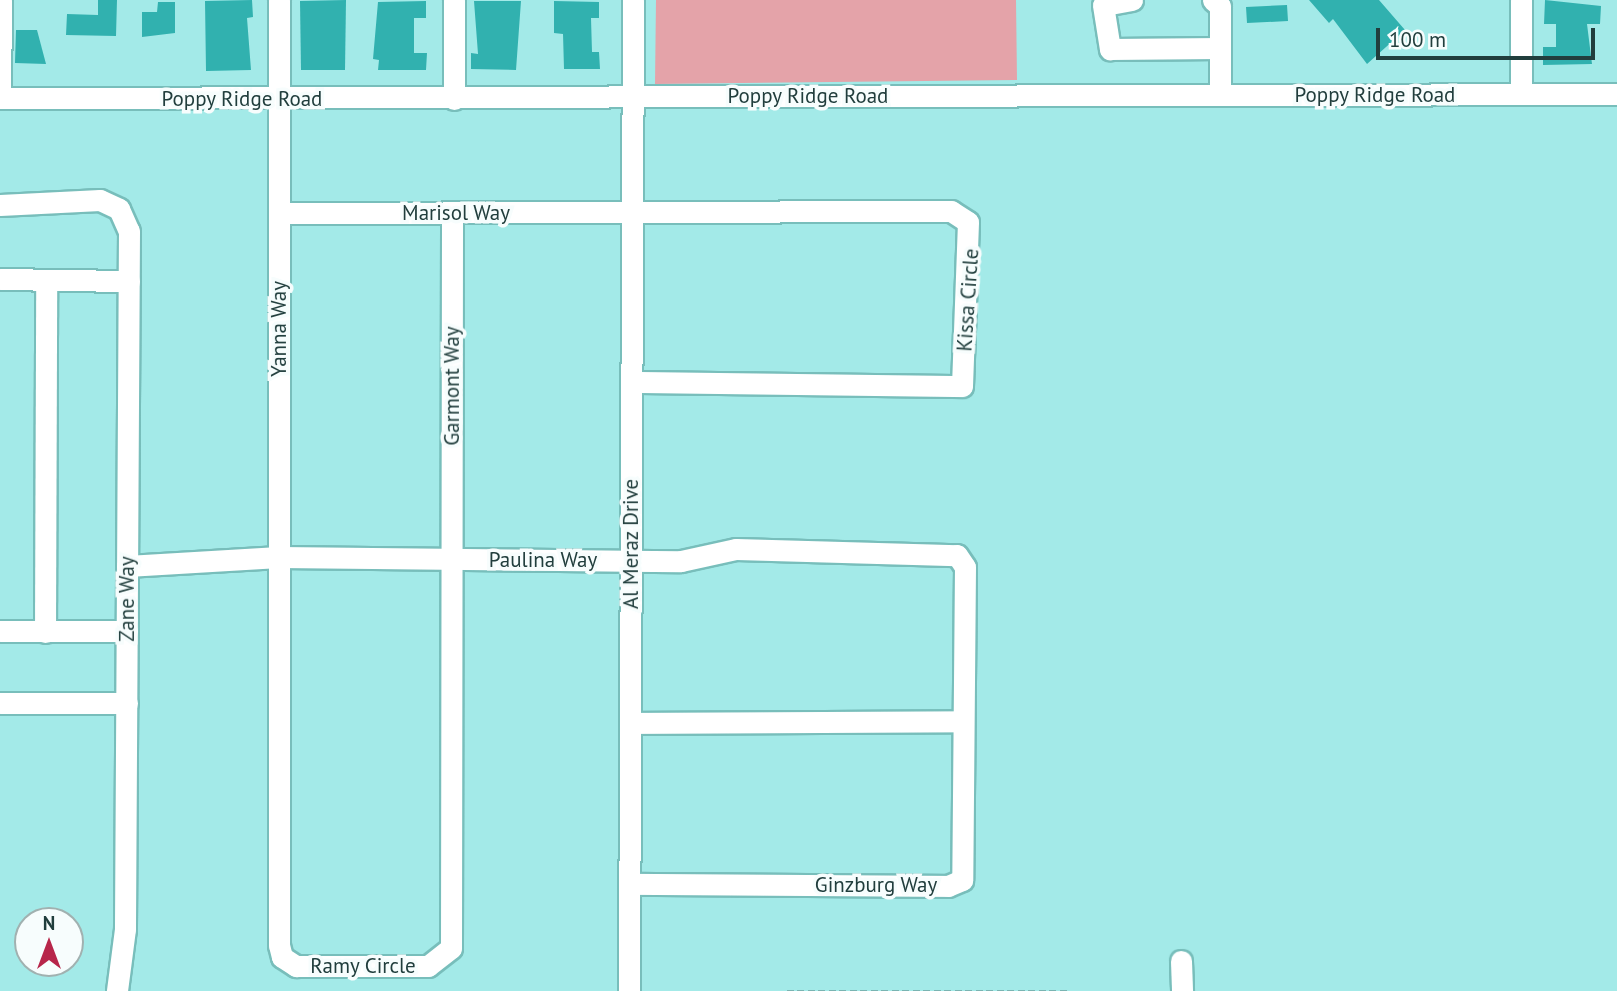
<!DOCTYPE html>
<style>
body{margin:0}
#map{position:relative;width:1617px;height:991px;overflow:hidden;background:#a3eae8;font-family:"PT Sans",sans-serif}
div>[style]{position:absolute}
.green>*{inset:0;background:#e4a3a9}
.building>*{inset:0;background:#31b1af}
.path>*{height:2.5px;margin-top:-1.25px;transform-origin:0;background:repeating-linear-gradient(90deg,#7ab4b2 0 7px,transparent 0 10.5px)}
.roads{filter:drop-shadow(2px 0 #78bebb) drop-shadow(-2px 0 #78bebb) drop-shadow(0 2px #78bebb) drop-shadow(0 -2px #78bebb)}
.minor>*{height:21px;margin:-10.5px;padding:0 10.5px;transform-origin:10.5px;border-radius:10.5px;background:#fff}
span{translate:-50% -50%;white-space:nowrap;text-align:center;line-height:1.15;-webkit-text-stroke:7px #f7fdfd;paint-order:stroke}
.street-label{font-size:21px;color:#213e3d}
.north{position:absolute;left:14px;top:907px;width:70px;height:70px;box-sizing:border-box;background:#f7fdfd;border:2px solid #a1b1b0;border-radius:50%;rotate:0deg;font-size:19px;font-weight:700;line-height:28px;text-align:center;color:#213e3d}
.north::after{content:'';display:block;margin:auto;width:24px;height:32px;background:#b7264a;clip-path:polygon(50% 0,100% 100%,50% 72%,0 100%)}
.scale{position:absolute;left:1376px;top:28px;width:219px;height:32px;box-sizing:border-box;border:4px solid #213e3d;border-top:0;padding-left:9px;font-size:21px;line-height:24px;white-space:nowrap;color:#213e3d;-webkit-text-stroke:5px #f7fdfd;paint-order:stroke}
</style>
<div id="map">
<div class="green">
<i style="clip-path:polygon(656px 0,1016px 0,1017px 80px,655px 84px)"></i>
</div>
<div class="building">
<i style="clip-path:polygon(98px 0,117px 0,116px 36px,66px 35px,67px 14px,98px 15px)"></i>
<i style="clip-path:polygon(252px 0,253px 17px,247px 18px,251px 70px,206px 71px,205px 1px)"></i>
<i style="clip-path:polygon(346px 0,345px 70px,301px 70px,300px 1px)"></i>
<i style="clip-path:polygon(1309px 0,1379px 0,1405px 30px,1367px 64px,1333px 19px,1329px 23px)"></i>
<i style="clip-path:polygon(1545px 0,1601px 6px,1600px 24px,1587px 24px,1592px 64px,1543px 65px,1543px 47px,1556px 47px,1556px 24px,1544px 24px)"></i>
<i style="clip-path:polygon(426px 1px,426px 18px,414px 18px,414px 53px,427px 53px,426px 70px,378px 70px,379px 60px,373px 59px,378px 2px)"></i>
<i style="clip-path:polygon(474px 1px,521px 1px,516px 70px,471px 69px,471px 53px,478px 54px)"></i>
<i style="clip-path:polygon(554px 1px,599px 2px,599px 18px,591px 18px,592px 52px,599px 52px,600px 69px,564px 69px,563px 34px,554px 33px)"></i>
<i style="clip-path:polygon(158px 2px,175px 2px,175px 33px,142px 37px,142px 12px,157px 12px)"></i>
<i style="clip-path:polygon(1287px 5px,1288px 21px,1247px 23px,1246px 7px)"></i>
<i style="clip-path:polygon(16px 30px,37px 30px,46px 64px,15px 63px)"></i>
</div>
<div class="path">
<i style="left:787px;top:991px;width:282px"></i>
</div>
<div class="roads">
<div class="minor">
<i style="left:279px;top:0;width:945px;rotate:90deg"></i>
<i style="left:279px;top:945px;width:12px;rotate:76deg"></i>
<i style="left:282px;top:957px;width:17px;rotate:33deg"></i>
<i style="left:296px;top:966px;width:132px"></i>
<i style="left:428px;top:966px;width:29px;rotate:-38deg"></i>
<i style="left:451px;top:948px;width:735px;rotate:-89.92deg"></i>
<i style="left:454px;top:0;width:99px;rotate:90deg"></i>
<i style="left:1132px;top:0;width:29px;rotate:170deg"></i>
<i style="left:1103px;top:5px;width:45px;rotate:81deg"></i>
<i style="left:1110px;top:49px;width:110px;rotate:-0.5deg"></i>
<i style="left:1213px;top:0;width:9px;rotate:41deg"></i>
<i style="left:1220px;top:6px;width:89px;rotate:90deg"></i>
<i style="left:1521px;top:0;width:94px;rotate:90deg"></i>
<i style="left:0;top:98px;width:1617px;rotate:-0.14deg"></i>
<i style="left:0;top:98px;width:98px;rotate:-89.4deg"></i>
<i style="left:0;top:205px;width:100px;rotate:-2.9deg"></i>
<i style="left:100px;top:200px;width:21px;rotate:25deg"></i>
<i style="left:119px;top:209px;width:24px;rotate:66deg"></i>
<i style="left:129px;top:231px;width:698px;rotate:90.33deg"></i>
<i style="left:125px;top:929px;width:63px;rotate:97.4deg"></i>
<i style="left:279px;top:213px;width:672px;rotate:-0.17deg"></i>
<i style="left:951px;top:211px;width:20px;rotate:33deg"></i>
<i style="left:968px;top:222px;width:164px;rotate:92.1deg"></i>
<i style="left:962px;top:386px;width:331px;rotate:-179.3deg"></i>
<i style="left:0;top:279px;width:129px;rotate:0.9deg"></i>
<i style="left:127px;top:566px;width:152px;rotate:-3.4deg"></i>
<i style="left:279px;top:557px;width:402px;rotate:0.6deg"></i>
<i style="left:681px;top:561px;width:56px;rotate:-12.3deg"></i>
<i style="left:736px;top:549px;width:221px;rotate:1.6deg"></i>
<i style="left:957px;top:555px;width:14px;rotate:56deg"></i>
<i style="left:965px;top:567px;width:313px;rotate:90.5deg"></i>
<i style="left:962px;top:880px;width:15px;rotate:157deg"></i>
<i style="left:948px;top:886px;width:319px;rotate:-179.6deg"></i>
<i style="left:0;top:631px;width:127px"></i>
<i style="left:45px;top:632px;width:352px;rotate:-89.8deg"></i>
<i style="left:0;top:703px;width:127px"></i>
<i style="left:630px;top:723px;width:333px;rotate:-0.3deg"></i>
<i style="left:1181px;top:961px;width:30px;rotate:88deg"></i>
<i style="left:629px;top:991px;width:991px;rotate:-89.77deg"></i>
</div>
</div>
<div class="street-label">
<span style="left:1375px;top:95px">Poppy Ridge Road</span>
<span style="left:808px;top:96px">Poppy Ridge Road</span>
<span style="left:242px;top:99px">Poppy Ridge Road</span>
<span style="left:456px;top:213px">Marisol Way</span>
<span style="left:968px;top:300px;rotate:-86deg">Kissa Circle</span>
<span style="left:279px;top:329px;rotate:-90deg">Yanna Way</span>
<span style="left:452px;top:386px;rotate:-90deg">Garmont Way</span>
<span style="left:631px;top:544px;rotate:-90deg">Al Meraz Drive</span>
<span style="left:543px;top:560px">Paulina Way</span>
<span style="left:127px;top:599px;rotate:-90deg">Zane Way</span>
<span style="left:876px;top:885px">Ginzburg Way</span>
<span style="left:363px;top:966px">Ramy Circle</span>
</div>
<div class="north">N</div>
<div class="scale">100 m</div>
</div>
